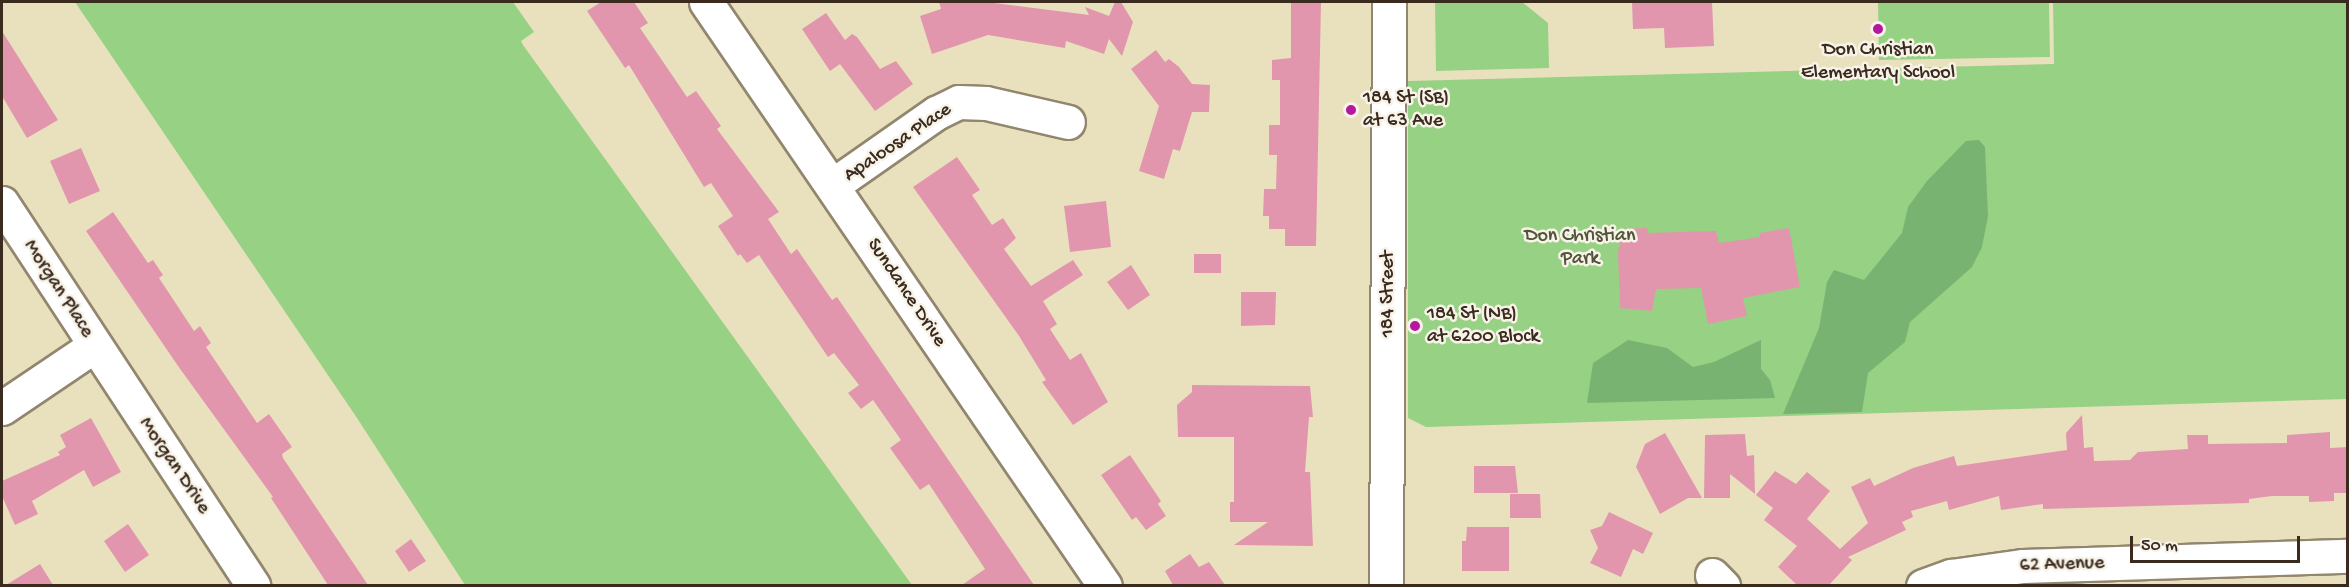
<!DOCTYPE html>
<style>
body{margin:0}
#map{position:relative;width:2349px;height:587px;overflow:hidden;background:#e9e1be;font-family:"Gochi Hand",sans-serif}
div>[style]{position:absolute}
.green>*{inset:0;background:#97d184}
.forest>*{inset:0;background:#79b372}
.building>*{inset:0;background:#e196ad}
.roads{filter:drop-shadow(2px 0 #92866e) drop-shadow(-2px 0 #92866e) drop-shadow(0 2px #92866e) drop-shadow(0 -2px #92866e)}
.minor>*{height:33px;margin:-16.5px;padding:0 16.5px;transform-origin:16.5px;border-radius:16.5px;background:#fff}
.major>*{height:33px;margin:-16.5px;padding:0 16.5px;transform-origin:16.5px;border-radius:16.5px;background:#fff}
.dots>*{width:16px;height:16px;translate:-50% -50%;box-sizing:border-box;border:3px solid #f7f3e8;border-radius:50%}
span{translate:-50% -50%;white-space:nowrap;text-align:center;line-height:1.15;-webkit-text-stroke:5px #f7f3e8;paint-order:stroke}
.poi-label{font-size:20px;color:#3b2a1e}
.left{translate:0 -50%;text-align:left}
.street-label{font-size:20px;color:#3b2a1e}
.park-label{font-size:20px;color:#525438}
.frame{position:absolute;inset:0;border:3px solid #3b2a1e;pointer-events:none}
.scale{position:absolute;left:2130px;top:536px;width:170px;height:27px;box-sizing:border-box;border:3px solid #3b2a1e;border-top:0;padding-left:8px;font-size:18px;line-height:21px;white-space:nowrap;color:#3b2a1e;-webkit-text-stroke:4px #f7f3e8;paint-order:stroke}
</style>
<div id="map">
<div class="green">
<i style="clip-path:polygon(75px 2px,513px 2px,534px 32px,521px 41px,523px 45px,912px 585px,465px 585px,357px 418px)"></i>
<i style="clip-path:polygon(1522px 2px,1548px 23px,1549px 68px,1436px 71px,1435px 3px)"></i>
<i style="clip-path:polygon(1878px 2px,2049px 2px,2050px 57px,1879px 60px)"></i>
<i style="clip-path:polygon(2053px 2px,2347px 2px,2347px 399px,1426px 427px,1408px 418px,1408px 81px,2054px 64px)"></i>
</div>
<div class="forest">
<i style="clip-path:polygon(1979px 140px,1985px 147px,1988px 216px,1982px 247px,1972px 267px,1910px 322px,1905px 342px,1868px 373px,1862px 412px,1783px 414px,1819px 328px,1827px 282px,1834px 270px,1864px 280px,1902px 233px,1908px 207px,1927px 181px,1966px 141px)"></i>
<i style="clip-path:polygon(1628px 340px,1667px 348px,1693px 367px,1714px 362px,1761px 340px,1761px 369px,1770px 380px,1775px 398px,1587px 403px,1593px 363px)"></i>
</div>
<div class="building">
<i style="clip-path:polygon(601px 2px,634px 2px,648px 23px,640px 28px,687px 97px,696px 91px,721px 126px,717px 129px,779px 212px,768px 219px,791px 254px,797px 249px,832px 300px,837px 297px,1034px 585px,962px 585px,985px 569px,929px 484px,920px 490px,890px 448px,901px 440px,873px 400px,861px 409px,848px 393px,859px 385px,834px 353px,828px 357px,759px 255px,747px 263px,740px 254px,738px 256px,718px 226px,733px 216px,711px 183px,704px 187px,629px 65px,625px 68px,587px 11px)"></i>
<i style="clip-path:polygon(939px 2px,986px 2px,1089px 15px,1085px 7px,1109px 16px,1115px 2px,1121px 2px,1133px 22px,1122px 56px,1109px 39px,1104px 54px,1066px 41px,1065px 48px,988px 35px,932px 54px,920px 16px,941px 9px)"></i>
<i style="clip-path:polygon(1291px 2px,1321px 2px,1316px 246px,1285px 246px,1285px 229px,1269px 229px,1269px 216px,1263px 216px,1264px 189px,1276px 189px,1277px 155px,1269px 155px,1269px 125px,1280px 125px,1280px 80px,1272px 80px,1272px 60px,1291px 58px)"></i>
<i style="clip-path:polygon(1632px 2px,1712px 2px,1714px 46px,1665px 48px,1664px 28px,1633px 29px)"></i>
<i style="clip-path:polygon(826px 13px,845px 40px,852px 34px,857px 37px,880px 69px,896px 61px,913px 84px,875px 111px,840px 64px,830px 71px,802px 29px)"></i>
<i style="clip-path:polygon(2px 31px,58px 120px,27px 138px,2px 96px)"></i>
<i style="clip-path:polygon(1156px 50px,1165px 62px,1169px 59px,1179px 67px,1192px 84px,1210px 85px,1209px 112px,1192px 112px,1180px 151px,1173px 149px,1164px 179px,1139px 171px,1159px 106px,1131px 69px)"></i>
<i style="clip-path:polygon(81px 148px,100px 191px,69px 204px,50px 161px)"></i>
<i style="clip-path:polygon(957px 157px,980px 190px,972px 195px,992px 225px,1003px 218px,1016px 238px,1004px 249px,1031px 286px,1073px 260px,1083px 275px,1043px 301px,1057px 324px,1050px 329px,1070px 360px,1081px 353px,1108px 402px,1073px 425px,1042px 382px,1046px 380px,1019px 336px,913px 187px)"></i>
<i style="clip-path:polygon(1106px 201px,1111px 247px,1070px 252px,1064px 206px)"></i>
<i style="clip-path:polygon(113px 212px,148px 263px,153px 260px,163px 275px,159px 278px,194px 331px,200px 326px,211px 343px,206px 347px,257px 423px,269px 414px,292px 447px,282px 454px,283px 458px,368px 585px,328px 585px,271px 498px,273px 497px,178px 366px,86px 231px)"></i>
<i style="clip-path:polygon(1647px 228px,1648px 233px,1716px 231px,1719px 243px,1760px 237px,1760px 233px,1789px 228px,1800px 287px,1743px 298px,1747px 316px,1708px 324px,1701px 288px,1656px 289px,1652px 311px,1620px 308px,1618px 253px,1623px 229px)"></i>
<i style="clip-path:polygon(1194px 254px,1221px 254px,1221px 273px,1194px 273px)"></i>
<i style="clip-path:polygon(1131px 265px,1150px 295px,1128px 310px,1107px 282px)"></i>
<i style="clip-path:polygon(1241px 292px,1276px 292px,1275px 325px,1241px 326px)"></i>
<i style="clip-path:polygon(1192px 385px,1310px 386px,1313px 417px,1309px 417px,1305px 472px,1310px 472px,1313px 546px,1234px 545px,1268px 522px,1230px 522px,1230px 502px,1234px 502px,1234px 437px,1178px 437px,1177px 405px,1192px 392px)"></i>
<i style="clip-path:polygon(2082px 415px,2084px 448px,2093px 447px,2094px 461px,2130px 460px,2138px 452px,2188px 449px,2187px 435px,2208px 435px,2208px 444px,2287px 443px,2287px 435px,2330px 432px,2330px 448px,2348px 447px,2348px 493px,2334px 493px,2334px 501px,2309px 502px,2309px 496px,2272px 496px,2249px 499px,2249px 503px,2043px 509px,2043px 504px,2001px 510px,1999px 496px,1949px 510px,1947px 501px,1911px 511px,1913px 517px,1902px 522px,1906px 530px,1848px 557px,1852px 560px,1829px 585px,1797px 585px,1778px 567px,1797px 546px,1764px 520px,1773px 508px,1756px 495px,1775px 471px,1796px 484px,1807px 472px,1830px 491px,1807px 519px,1840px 549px,1868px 523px,1851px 487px,1870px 478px,1874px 486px,1913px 468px,1954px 456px,1957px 466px,2067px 450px,2066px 433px)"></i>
<i style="clip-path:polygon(91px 418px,121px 472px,93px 487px,84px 470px,32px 501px,38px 514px,15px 525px,2px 496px,2px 481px,60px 455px,58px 452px,66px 447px,60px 435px)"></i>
<i style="clip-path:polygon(1665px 433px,1702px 498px,1688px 498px,1660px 514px,1636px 467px,1645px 444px)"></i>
<i style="clip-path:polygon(1745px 434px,1747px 456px,1754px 455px,1755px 494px,1730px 474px,1730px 498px,1704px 498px,1705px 435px)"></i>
<i style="clip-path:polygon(1130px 455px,1161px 501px,1158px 504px,1166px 516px,1146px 530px,1136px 517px,1132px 520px,1101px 475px)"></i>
<i style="clip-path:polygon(1474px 466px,1515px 466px,1518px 493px,1474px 493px)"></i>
<i style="clip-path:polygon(1510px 494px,1540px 494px,1541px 518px,1510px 518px)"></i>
<i style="clip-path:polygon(1609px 512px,1653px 533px,1643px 554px,1633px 549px,1621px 577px,1590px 563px,1598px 548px,1590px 530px,1602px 526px)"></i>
<i style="clip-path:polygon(128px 524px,149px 555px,125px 572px,104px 541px)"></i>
<i style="clip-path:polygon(1467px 527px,1509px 527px,1509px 571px,1462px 571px,1462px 541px,1466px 541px)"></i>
<i style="clip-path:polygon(411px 539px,426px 561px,409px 572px,395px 551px)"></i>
<i style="clip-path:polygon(1190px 554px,1199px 567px,1209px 562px,1225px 585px,1173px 585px,1165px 571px)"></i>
<i style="clip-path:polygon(40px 564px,53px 585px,6px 585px)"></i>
</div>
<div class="roads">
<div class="minor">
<i style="left:706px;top:2px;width:707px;rotate:55.66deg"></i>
<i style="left:833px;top:185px;width:126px;rotate:-35deg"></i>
<i style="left:936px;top:113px;width:25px;rotate:-26deg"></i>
<i style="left:959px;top:102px;width:27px;rotate:2deg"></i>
<i style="left:986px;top:103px;width:84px;rotate:13deg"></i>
<i style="left:2px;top:203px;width:458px;rotate:56.7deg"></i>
<i style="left:2px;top:408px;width:111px;rotate:-34deg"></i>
<i style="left:1712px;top:575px;width:16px;rotate:45deg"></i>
<i style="left:1923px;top:586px;width:30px;rotate:-20deg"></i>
<i style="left:1951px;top:576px;width:73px;rotate:-7.9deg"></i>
<i style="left:2023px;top:566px;width:325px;rotate:-1.8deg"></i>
</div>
<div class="major">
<i style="left:1386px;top:586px;width:584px;rotate:-89.71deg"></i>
</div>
</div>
<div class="dots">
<i style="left:1878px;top:29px;background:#b5179e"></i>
<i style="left:1351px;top:110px;background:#b5179e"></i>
<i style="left:1415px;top:326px;background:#b5179e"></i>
</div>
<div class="poi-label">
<span style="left:1878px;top:62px">Don Christian<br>Elementary School</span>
<span class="left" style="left:1363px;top:110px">184 St (SB)<br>at 63 Ave</span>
<span class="left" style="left:1427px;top:326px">184 St (NB)<br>at 6200 Block</span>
</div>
<div class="street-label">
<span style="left:898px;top:143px;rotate:-34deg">Apaloosa Place</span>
<span style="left:58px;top:289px;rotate:57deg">Morgan Place</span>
<span style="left:906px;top:293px;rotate:56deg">Sundance Drive</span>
<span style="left:1388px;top:294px;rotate:-90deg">184 Street</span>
<span style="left:174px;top:466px;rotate:56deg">Morgan Drive</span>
<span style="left:2062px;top:565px;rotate:-2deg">62 Avenue</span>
</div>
<div class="park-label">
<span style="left:1580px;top:248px">Don Christian<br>Park</span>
</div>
<div class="frame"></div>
<div class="scale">50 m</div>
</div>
